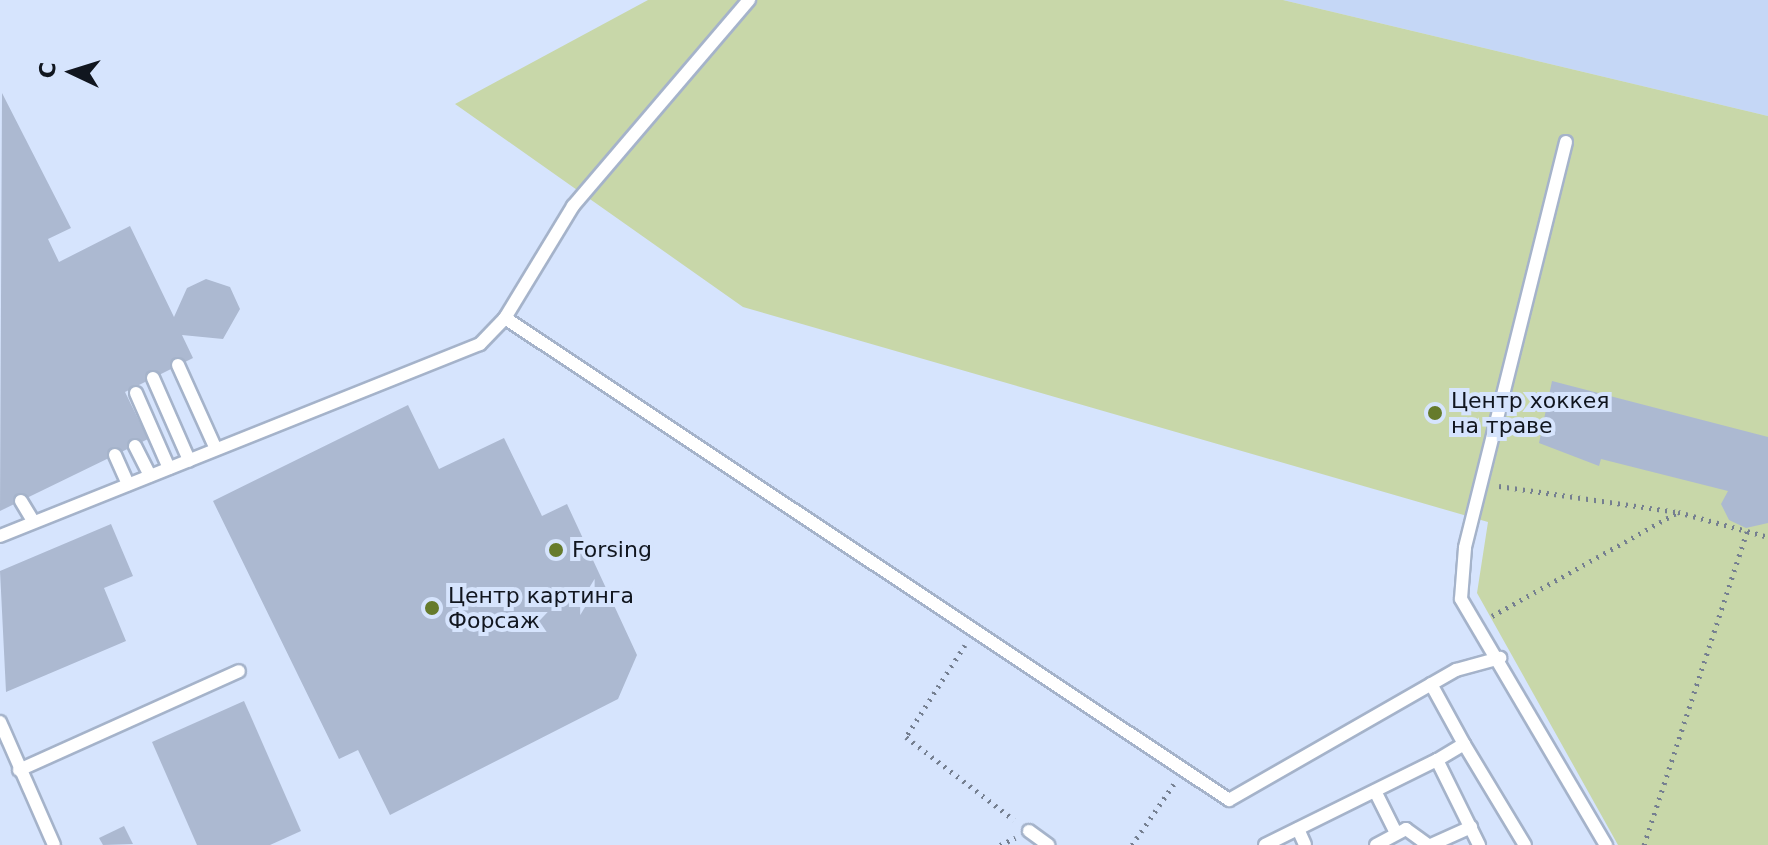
<!DOCTYPE html>
<meta charset="utf-8">
<style>
body{margin:0}
#map{position:relative;width:1768px;height:845px;overflow:hidden;background:#d6e4fd;font-family:"DejaVu Sans",sans-serif}
div>[style]{position:absolute}
.built>*{inset:0;background:#c5d7f6}
.green>*{inset:0;background:#c8d7a9}
.building>*{inset:0;background:#acb9d1}
.path>*{height:5px;margin-top:-2.5px;transform-origin:0;background:repeating-linear-gradient(90deg,#757f90 0 2px,transparent 0 8px)}
.roads{filter:drop-shadow(2px 0 #a5b3ca) drop-shadow(-2px 0 #a5b3ca) drop-shadow(0 2px #a5b3ca) drop-shadow(0 -2px #a5b3ca)}
.service>*{height:12px;margin:-6px;padding:0 6px;transform-origin:6px;border-radius:6px;background:#fff}
.dots>*{width:22px;height:22px;translate:-50% -50%;box-sizing:border-box;border:4px solid #d6e4fd;border-radius:50%}
span{translate:-50% -50%;white-space:nowrap;text-align:center;line-height:1.15;-webkit-text-stroke:8px #d6e4fd;paint-order:stroke}
.poi-label{font-size:22px;color:#11161f}
.left{translate:0 -50%;text-align:left}
.north{position:absolute;left:32px;top:32px;width:80px;height:80px;-webkit-text-stroke:6px #d6e4fd;paint-order:stroke;rotate:274deg;font-size:22px;font-weight:700;line-height:32px;text-align:center;color:#11161f}
.north::after{content:'';display:block;margin:auto;width:28px;height:36px;background:#11161f;clip-path:polygon(50% 0,100% 100%,50% 72%,0 100%)}
</style>
<div id="map">
<div class="built">
<i style="clip-path:polygon(1283px 0,1768px 0,1768px 116px)"></i>
</div>
<div class="green">
<i style="clip-path:polygon(648px 0,1283px 0,1768px 116px,1768px 845px,1618px 845px,1477px 593px,1488px 522px,743px 307px,455px 104px)"></i>
</div>
<div class="building">
<i style="clip-path:polygon(2px 93px,71px 228px,48px 239px,59px 262px,130px 226px,174px 317px,187px 288px,206px 279px,230px 287px,240px 309px,223px 339px,182px 335px,193px 358px,125px 392px,148px 439px,0 511px)"></i>
<i style="clip-path:polygon(1552px 381px,1768px 437px,1768px 523px,1746px 528px,1729px 520px,1721px 504px,1728px 491px,1601px 459px,1599px 466px,1539px 443px)"></i>
<i style="clip-path:polygon(408px 405px,439px 469px,504px 438px,542px 516px,567px 504px,637px 655px,618px 699px,390px 815px,358px 750px,339px 759px,213px 501px)"></i>
<i style="clip-path:polygon(111px 524px,133px 576px,104px 588px,126px 641px,6px 692px,0 571px)"></i>
<i style="clip-path:polygon(244px 701px,301px 831px,270px 845px,197px 845px,152px 742px)"></i>
<i style="clip-path:polygon(124px 826px,133px 844px,103px 845px,99px 838px)"></i>
</div>
<div class="path">
<i style="left:1499px;top:486px;width:181px;rotate:8.3deg"></i>
<i style="left:1678px;top:512px;width:93px;rotate:15.5deg"></i>
<i style="left:1492px;top:616px;width:213px;rotate:-29.2deg"></i>
<i style="left:965px;top:645px;width:109px;rotate:122.7deg"></i>
<i style="left:906px;top:737px;width:136px;rotate:37.5deg"></i>
<i style="left:1000px;top:845px;width:17px;rotate:-25deg"></i>
<i style="left:1132px;top:845px;width:74px;rotate:-55.5deg"></i>
<i style="left:1644px;top:845px;width:330px;rotate:-71.8deg"></i>
</div>
<div class="roads">
<div class="service">
<i style="left:1566px;top:142px;width:418px;rotate:104deg"></i>
<i style="left:1465px;top:548px;width:51px;rotate:94.5deg"></i>
<i style="left:1461px;top:599px;width:286px;rotate:59.5deg"></i>
<i style="left:505px;top:318px;width:131px;rotate:-58.7deg"></i>
<i style="left:573px;top:206px;width:271px;rotate:-49.5deg"></i>
<i style="left:178px;top:365px;width:92px;rotate:65.7deg"></i>
<i style="left:153px;top:378px;width:90px;rotate:66.3deg"></i>
<i style="left:136px;top:393px;width:82px;rotate:66.3deg"></i>
<i style="left:135px;top:446px;width:33px;rotate:63deg"></i>
<i style="left:115px;top:455px;width:32px;rotate:66deg"></i>
<i style="left:21px;top:501px;width:23px;rotate:59deg"></i>
<i style="left:0;top:536px;width:517px;rotate:-21.8deg"></i>
<i style="left:480px;top:344px;width:36px;rotate:-46deg"></i>
<i style="left:505px;top:318px;width:870px;rotate:33.65deg"></i>
<i style="left:1229px;top:800px;width:262px;rotate:-29.8deg"></i>
<i style="left:1456px;top:670px;width:46px;rotate:-15.3deg"></i>
<i style="left:1431px;top:684px;width:68px;rotate:61.2deg"></i>
<i style="left:1464px;top:744px;width:31px;rotate:149deg"></i>
<i style="left:1437px;top:760px;width:95px;rotate:63.7deg"></i>
<i style="left:0;top:722px;width:134px;rotate:66.3deg"></i>
<i style="left:1464px;top:744px;width:118px;rotate:58.9deg"></i>
<i style="left:19px;top:770px;width:241px;rotate:-24.2deg"></i>
<i style="left:1375px;top:791px;width:45px;rotate:63.4deg"></i>
<i style="left:1298px;top:829px;width:17px;rotate:66deg"></i>
<i style="left:1029px;top:831px;width:24px;rotate:36deg"></i>
<i style="left:1265px;top:845px;width:192px;rotate:-26.3deg"></i>
<i style="left:1376px;top:845px;width:34px;rotate:-28deg"></i>
<i style="left:1406px;top:829px;width:27px;rotate:36deg"></i>
<i style="left:1431px;top:845px;width:44px;rotate:-24.2deg"></i>
</div>
</div>
<div class="dots">
<i style="left:1435px;top:413px;background:#667b2c"></i>
<i style="left:556px;top:550px;background:#667b2c"></i>
<i style="left:432px;top:608px;background:#667b2c"></i>
</div>
<div class="poi-label">
<span class="left" style="left:1451px;top:413px">Центр хоккея<br>на траве</span>
<span class="left" style="left:572px;top:550px">Forsing</span>
<span class="left" style="left:448px;top:608px">Центр картинга<br>Форсаж</span>
</div>
<div class="north">С</div>
</div>
